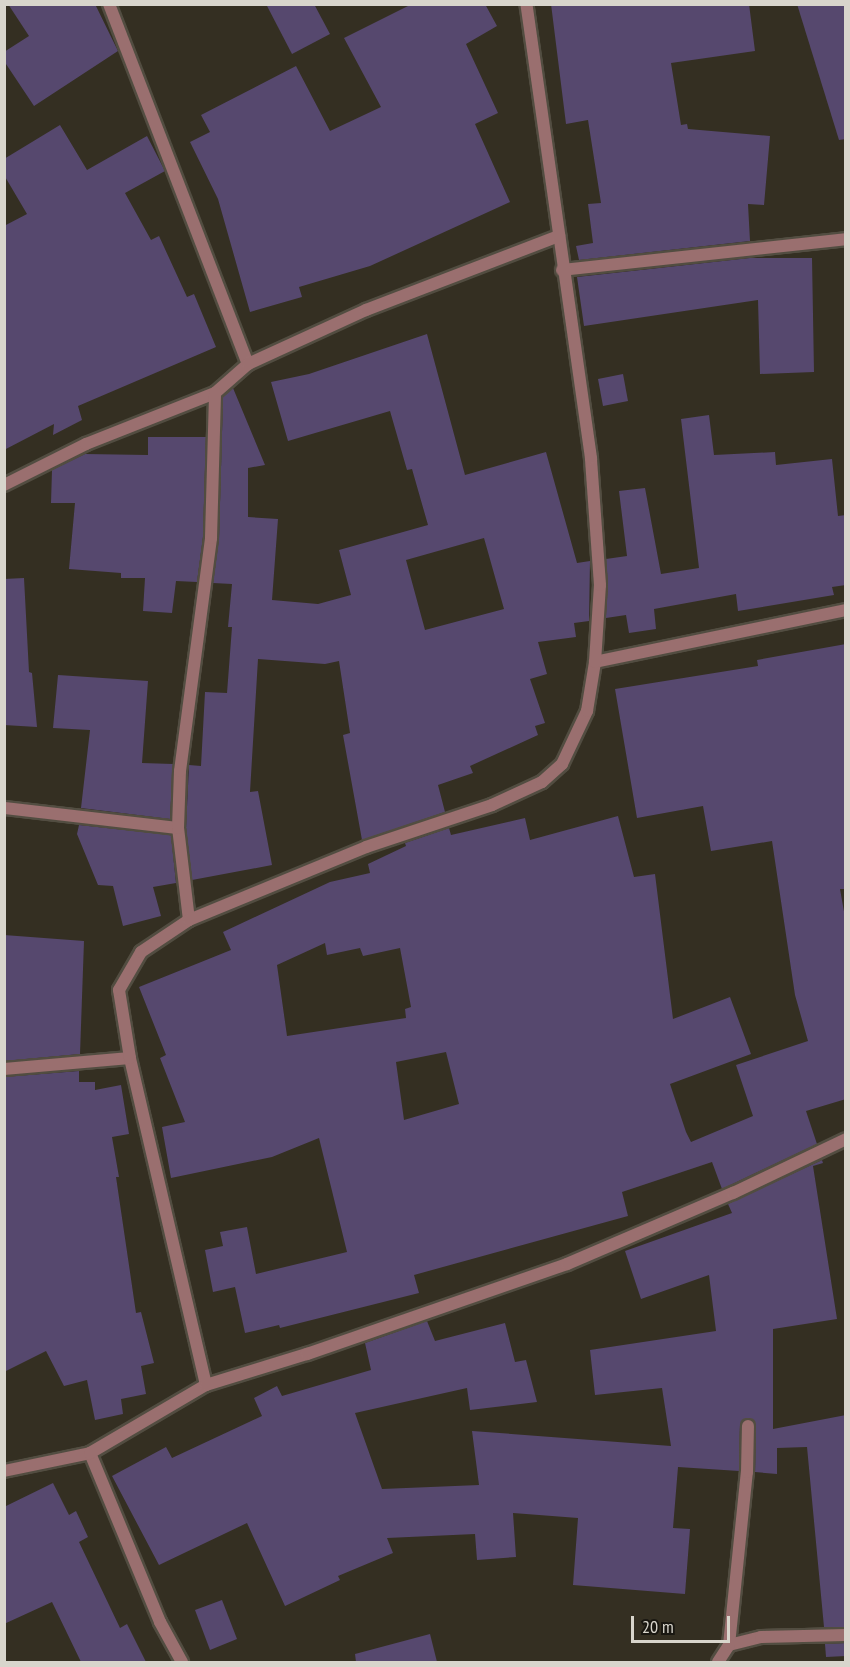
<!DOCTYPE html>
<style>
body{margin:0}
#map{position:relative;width:850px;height:1667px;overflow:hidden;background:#342f22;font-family:"PT Sans Narrow",sans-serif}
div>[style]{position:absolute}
.building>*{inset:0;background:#56486e}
.roads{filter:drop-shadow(2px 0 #524d41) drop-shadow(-2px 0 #524d41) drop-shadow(0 2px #524d41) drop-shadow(0 -2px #524d41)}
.street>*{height:12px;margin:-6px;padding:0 6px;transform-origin:6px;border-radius:6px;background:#9a6f6f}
span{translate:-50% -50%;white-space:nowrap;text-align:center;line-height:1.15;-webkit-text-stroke:5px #191711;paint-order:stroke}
.frame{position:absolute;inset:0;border:6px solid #d8d5cc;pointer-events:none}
.scale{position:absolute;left:631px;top:1616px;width:99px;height:27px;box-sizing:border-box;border:3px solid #d8d5cc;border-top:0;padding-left:8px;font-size:18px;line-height:21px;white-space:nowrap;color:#d8d5cc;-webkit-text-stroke:4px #191711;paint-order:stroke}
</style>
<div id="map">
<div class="building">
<i style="clip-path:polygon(8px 4px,95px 4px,118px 51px,34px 106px,4px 61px,4px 52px,29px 36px)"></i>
<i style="clip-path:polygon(266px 4px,314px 4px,330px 34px,292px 54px)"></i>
<i style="clip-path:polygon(412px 4px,485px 4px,497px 26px,466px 44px,498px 113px,475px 124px,510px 202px,370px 266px,299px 287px,302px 297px,250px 312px,218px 199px,190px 142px,210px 132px,201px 115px,296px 66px,330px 131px,381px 107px,344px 38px)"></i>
<i style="clip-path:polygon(551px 4px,749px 4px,755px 51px,671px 63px,681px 125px,687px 124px,688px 129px,770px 136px,764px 205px,748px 204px,750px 241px,579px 260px,576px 246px,593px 243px,588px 204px,601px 203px,588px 120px,566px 124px)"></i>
<i style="clip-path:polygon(797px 4px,846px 4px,846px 139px,839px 140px)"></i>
<i style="clip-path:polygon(60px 125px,87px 170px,147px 136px,165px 171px,125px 193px,151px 240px,159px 236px,187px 297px,194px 294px,216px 347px,78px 406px,82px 420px,53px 435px,54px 424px,4px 450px,4px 226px,27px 214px,4px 175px,4px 159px)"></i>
<i style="clip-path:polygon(750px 258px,812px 258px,814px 372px,760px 374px,758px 300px,584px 326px,577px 277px)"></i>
<i style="clip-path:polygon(evenodd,427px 334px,465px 475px,546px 452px,577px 563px,590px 561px,589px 621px,574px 623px,576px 637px,538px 642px,547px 674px,530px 679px,545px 723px,535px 726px,538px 735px,470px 766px,473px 773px,438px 785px,445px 812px,362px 840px,343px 735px,350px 733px,339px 661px,325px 664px,258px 659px,250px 792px,258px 791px,272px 865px,192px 880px,186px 828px,189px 765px,201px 766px,205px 692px,227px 693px,232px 627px,228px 627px,232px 584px,213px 583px,219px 538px,223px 397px,233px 388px,265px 465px,248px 468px,248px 517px,278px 519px,272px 600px,318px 604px,351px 595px,339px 550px,428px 525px,412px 469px,407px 470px,390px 411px,288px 441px,271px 382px,309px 374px,427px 334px,484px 538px,504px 609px,425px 630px,406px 560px,484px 538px)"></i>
<i style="clip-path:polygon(623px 374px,628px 401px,603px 406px,598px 379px)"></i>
<i style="clip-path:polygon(709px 415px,714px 455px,775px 452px,776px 465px,832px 459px,838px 516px,846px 515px,846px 585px,832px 587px,834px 595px,738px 611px,736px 594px,654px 609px,656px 629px,629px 633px,626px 615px,606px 618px,606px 559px,627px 556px,619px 491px,645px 488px,661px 574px,699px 568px,681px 419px)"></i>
<i style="clip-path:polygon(148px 437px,206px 437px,203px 537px,197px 582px,176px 581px,172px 613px,143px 611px,145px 578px,121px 578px,121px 573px,69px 569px,75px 503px,51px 503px,52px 470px,85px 454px,148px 455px)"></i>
<i style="clip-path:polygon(24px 578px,29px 672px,32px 673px,37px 727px,4px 725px,4px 579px)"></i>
<i style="clip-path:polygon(evenodd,846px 644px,846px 889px,840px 889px,846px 923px,846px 1099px,806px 1111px,817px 1144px,722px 1189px,712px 1162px,622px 1192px,628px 1216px,414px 1275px,419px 1293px,280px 1328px,279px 1325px,245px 1333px,235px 1287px,213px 1292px,205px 1250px,223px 1246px,220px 1232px,247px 1227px,256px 1274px,347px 1252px,319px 1138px,272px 1157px,171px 1178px,162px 1127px,185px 1122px,160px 1058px,166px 1055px,139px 987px,231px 950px,223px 932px,330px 882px,370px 873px,368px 864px,406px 846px,405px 843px,449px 828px,451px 835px,525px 818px,530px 840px,618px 816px,634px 877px,655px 874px,673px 1019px,730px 997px,751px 1054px,670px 1084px,686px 1132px,691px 1142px,753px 1116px,736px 1065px,808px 1041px,795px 995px,772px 841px,711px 851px,703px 806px,637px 818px,615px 689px,758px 666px,757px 660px,846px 644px,325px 943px,327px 955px,360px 948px,363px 956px,400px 948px,411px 1007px,405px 1009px,406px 1018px,287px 1036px,277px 965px,325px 943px,846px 644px,446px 1052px,459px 1104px,404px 1120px,396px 1062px,446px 1052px)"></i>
<i style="clip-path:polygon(58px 675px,148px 681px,142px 763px,173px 764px,170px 819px,81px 808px,90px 730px,53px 728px)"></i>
<i style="clip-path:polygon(79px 825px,171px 835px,176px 883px,153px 887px,161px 916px,123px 926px,113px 886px,98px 885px,77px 834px)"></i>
<i style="clip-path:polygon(4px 935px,84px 941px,80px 1054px,4px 1061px)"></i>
<i style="clip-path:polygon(79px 1071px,79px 1082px,95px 1082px,95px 1090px,121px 1085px,129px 1134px,112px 1137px,119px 1177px,116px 1177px,136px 1313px,141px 1312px,154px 1363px,141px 1366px,146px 1394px,121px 1399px,123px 1414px,95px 1420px,87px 1380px,64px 1386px,46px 1351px,4px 1372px,4px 1077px)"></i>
<i style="clip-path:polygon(822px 1160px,823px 1163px,813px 1166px,837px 1319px,773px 1329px,773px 1429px,846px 1415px,846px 1627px,824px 1627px,807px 1447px,777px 1448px,777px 1474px,755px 1472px,756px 1426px,749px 1418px,740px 1425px,739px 1471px,678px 1467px,673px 1528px,690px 1529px,685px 1594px,573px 1585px,578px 1518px,513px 1513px,516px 1557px,477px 1560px,475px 1534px,387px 1538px,393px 1553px,338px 1576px,340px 1580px,285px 1606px,247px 1523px,159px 1565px,112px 1476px,166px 1447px,172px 1458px,262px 1416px,254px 1398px,277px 1386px,282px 1396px,371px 1370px,365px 1343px,427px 1321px,435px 1341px,505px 1323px,515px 1362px,526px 1360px,537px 1402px,470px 1410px,467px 1388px,355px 1413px,382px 1489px,479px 1485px,472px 1431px,671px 1446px,662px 1388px,595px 1395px,590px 1350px,716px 1331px,709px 1275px,641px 1299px,625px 1251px,732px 1213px,728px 1204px)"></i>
<i style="clip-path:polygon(53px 1483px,69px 1515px,76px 1511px,88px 1537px,79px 1542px,120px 1628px,127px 1624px,146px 1662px,81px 1662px,52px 1602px,4px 1624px,4px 1507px)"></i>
<i style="clip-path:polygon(222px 1600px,237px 1639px,210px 1650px,195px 1610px)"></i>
<i style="clip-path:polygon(430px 1634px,437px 1662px,356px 1662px,355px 1654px)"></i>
<i style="clip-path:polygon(846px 1643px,846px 1656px,826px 1657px,825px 1644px)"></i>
</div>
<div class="roads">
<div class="street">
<i style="left:109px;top:4px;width:386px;rotate:68.9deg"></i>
<i style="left:562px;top:270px;width:286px;rotate:-6.2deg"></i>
<i style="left:4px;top:485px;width:92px;rotate:-26.6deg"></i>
<i style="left:86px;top:444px;width:139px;rotate:-21.6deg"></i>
<i style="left:215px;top:393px;width:44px;rotate:-41.3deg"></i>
<i style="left:248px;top:364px;width:130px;rotate:-24.6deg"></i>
<i style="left:366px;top:310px;width:207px;rotate:-21deg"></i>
<i style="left:595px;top:662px;width:256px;rotate:-11.7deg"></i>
<i style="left:4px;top:808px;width:175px;rotate:6.6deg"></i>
<i style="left:189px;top:920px;width:93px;rotate:-96.8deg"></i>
<i style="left:178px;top:828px;width:57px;rotate:-88deg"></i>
<i style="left:180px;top:771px;width:235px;rotate:-82.4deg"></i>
<i style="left:211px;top:538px;width:145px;rotate:-88.4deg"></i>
<i style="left:4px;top:1069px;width:126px;rotate:-5deg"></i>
<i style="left:206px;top:1385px;width:336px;rotate:-103.1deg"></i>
<i style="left:130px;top:1058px;width:69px;rotate:-99.2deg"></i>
<i style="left:119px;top:990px;width:44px;rotate:-59.9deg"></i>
<i style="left:141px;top:952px;width:58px;rotate:-33.7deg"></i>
<i style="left:189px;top:920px;width:191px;rotate:-22.4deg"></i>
<i style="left:366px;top:847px;width:133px;rotate:-18.4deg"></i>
<i style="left:492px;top:805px;width:55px;rotate:-24.7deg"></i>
<i style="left:542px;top:782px;width:27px;rotate:-42deg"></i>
<i style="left:562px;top:764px;width:59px;rotate:-64.7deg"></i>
<i style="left:587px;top:711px;width:50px;rotate:-80.7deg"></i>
<i style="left:595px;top:662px;width:77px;rotate:-86.3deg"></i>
<i style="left:600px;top:585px;width:127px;rotate:-94.1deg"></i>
<i style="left:591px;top:458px;width:459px;rotate:-98.1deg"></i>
<i style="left:90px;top:1453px;width:183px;rotate:67.5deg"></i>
<i style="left:160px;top:1622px;width:46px;rotate:61.2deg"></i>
<i style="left:4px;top:1471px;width:88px;rotate:-11.8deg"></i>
<i style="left:90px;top:1453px;width:134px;rotate:-30.4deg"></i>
<i style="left:206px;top:1385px;width:106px;rotate:-17.1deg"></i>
<i style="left:307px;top:1354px;width:275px;rotate:-19.1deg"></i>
<i style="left:567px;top:1264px;width:181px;rotate:-23.2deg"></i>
<i style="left:733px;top:1193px;width:125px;rotate:-25.5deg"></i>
<i style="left:729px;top:1645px;width:33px;rotate:-14deg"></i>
<i style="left:761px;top:1637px;width:85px;rotate:-1.3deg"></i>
<i style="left:718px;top:1662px;width:20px;rotate:-57deg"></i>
<i style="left:729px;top:1645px;width:174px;rotate:-84.1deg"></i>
<i style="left:747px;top:1472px;width:46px;rotate:-88.8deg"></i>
</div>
</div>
<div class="frame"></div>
<div class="scale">20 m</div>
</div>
